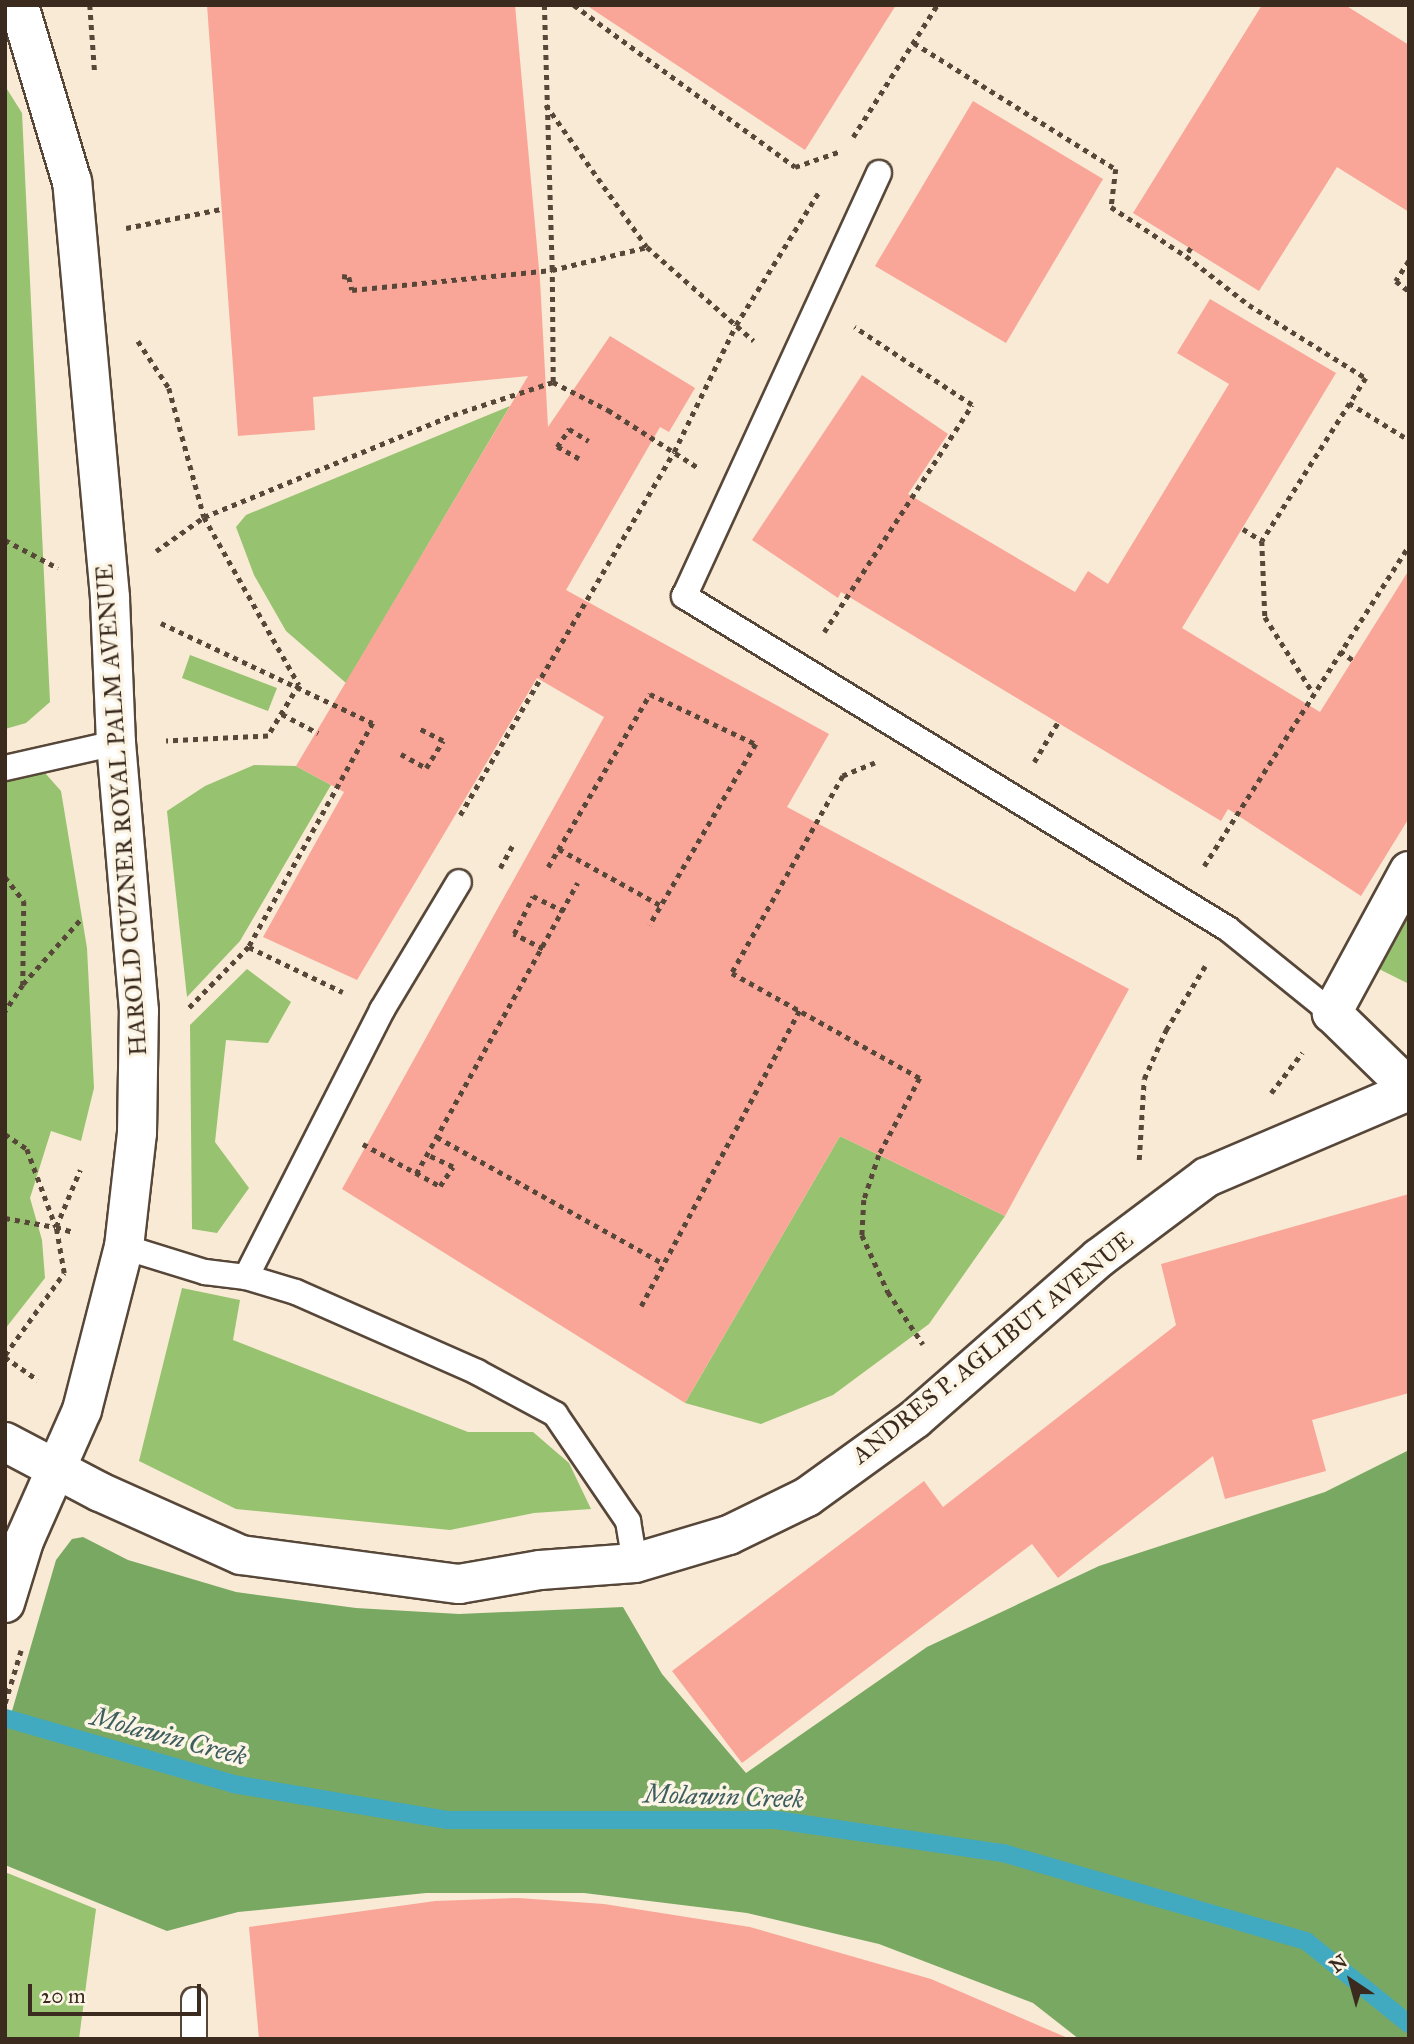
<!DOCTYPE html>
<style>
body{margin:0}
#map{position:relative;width:1414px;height:2044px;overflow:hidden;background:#f8ead4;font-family:"IM FELL Great Primer",serif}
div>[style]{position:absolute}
.green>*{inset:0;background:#97c26f}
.forest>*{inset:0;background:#79a862}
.stream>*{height:18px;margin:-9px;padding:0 9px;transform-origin:9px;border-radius:9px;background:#41aac1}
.building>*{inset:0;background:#f9a699}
.path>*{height:4.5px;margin-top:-2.25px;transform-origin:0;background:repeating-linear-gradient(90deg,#574739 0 5px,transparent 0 10px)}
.roads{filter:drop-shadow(2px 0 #574739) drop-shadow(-2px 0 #574739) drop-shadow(0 2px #574739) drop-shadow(0 -2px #574739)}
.lane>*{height:24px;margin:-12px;padding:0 12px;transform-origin:12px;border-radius:12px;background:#fff}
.street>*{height:38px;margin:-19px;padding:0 19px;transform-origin:19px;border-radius:19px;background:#fff}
span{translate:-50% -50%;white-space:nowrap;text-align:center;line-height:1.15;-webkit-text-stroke:7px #fcf5e5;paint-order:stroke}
.street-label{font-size:24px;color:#3b2a1e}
.water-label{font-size:26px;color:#3d5d5f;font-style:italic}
.frame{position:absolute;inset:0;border:7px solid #3b2a1e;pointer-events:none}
.north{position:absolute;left:1316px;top:1946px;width:70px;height:70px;-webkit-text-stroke:5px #fcf5e5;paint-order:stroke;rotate:324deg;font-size:19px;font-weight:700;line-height:28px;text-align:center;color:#3b2a1e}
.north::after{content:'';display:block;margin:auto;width:24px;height:32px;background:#3b2a1e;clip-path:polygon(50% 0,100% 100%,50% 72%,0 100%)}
.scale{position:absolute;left:28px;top:1984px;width:173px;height:32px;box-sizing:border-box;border:4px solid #3b2a1e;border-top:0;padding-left:9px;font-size:21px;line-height:24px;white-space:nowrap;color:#3b2a1e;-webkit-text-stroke:5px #fcf5e5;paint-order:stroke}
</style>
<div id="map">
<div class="green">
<i style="clip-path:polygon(5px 86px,22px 113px,50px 702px,26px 723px,5px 729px)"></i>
<i style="clip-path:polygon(510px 406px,346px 683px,286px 631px,254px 575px,236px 527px,246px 515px)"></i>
<i style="clip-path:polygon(190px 655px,277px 688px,268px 711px,182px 678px)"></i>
<i style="clip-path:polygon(254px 765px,296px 766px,331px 785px,240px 941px,187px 997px,167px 811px,205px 786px)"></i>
<i style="clip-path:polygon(45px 773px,61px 791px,87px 948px,94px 1088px,81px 1141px,51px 1131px,30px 1198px,42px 1240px,45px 1278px,5px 1329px,5px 778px)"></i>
<i style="clip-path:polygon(1409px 907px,1409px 984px,1375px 967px)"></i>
<i style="clip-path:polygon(247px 969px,291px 1002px,268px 1043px,226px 1040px,215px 1142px,249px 1188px,217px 1233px,192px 1229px,190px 1025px)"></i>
<i style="clip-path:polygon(840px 1136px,1005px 1216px,929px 1324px,833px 1395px,761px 1424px,685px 1403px)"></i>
<i style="clip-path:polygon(182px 1288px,240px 1300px,233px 1340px,468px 1432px,533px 1432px,569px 1463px,591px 1509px,534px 1513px,450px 1530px,236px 1509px,139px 1461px)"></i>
<i style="clip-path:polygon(5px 1872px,96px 1909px,79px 2039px,5px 2039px)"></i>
</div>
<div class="forest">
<i style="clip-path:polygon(1409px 1450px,1409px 2039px,1079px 2039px,1033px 2003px,879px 1944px,747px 1913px,584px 1893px,426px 1893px,238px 1912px,167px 1931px,5px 1865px,5px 1735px,56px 1560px,72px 1539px,83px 1537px,128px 1560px,236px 1592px,356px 1608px,459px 1614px,623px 1607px,662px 1674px,746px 1773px,927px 1647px,1099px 1566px,1325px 1492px)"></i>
</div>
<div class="stream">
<i style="left:5px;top:1718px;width:237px;rotate:16.1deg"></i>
<i style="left:233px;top:1784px;width:217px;rotate:9.5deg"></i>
<i style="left:447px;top:1820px;width:329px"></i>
<i style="left:776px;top:1820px;width:229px;rotate:8.3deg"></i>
<i style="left:1003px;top:1853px;width:316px;rotate:16.2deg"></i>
<i style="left:1306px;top:1941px;width:132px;rotate:38.9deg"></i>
</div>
<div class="building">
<i style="clip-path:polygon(207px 5px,515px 5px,540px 280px,548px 427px,610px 336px,695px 388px,669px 432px,660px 427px,566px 590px,829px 734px,787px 807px,1129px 989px,1005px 1216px,840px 1136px,685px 1403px,342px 1189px,604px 717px,537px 678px,357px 980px,263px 937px,344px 792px,296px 766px,528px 376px,313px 397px,315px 430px,238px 436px)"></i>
<i style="clip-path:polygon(586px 5px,896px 5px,805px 150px)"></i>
<i style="clip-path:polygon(1262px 5px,1345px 5px,1409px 45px,1409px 212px,1337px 167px,1259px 291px,1133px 213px)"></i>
<i style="clip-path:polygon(973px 101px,1103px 179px,1006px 343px,875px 266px)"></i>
<i style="clip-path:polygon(1210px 299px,1336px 373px,1182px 628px,1320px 712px,1409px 570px,1409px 818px,1361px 896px,1228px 809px,1221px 821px,841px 592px,838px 598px,752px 540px,862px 375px,948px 434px,908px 494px,1075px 592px,1088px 571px,1108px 584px,1229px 384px,1177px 353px)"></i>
<i style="clip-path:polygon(1409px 1194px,1409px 1393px,1312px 1420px,1326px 1471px,1225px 1499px,1213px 1456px,1058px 1578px,1032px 1544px,742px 1763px,672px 1671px,924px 1481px,943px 1507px,1176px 1325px,1161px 1264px)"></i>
<i style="clip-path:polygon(518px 1898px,604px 1904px,750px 1927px,931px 1979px,1070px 2039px,259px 2039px,249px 1927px,435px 1901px)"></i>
</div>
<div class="path">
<i style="left:90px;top:5px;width:69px;rotate:85.9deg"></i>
<i style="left:574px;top:5px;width:274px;rotate:36.2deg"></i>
<i style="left:795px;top:167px;width:49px;rotate:-19.2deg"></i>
<i style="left:914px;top:43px;width:238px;rotate:32deg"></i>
<i style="left:1116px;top:169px;width:38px;rotate:97deg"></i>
<i style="left:1111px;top:207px;width:90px;rotate:33.2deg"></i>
<i style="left:546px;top:105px;width:174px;rotate:54.6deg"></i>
<i style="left:647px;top:247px;width:142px;rotate:41.3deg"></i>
<i style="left:853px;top:137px;width:156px;rotate:-57.5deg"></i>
<i style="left:126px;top:228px;width:97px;rotate:-11.3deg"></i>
<i style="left:1191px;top:248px;width:9px;rotate:122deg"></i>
<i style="left:1186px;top:256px;width:80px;rotate:37.9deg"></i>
<i style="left:1249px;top:305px;width:138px;rotate:32deg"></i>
<i style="left:1366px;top:378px;width:193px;rotate:122.5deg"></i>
<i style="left:1262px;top:541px;width:76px;rotate:87.7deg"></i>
<i style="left:1265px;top:617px;width:90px;rotate:57.7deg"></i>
<i style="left:1409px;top:261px;width:24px;rotate:123deg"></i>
<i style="left:1396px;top:281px;width:16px;rotate:38deg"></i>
<i style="left:342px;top:276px;width:7px;rotate:8deg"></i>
<i style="left:349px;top:277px;width:13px;rotate:77deg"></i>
<i style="left:352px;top:290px;width:201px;rotate:-5.7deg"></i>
<i style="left:552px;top:270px;width:265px;rotate:-91.7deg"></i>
<i style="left:138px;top:341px;width:56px;rotate:56.6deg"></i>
<i style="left:169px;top:388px;width:134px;rotate:74.8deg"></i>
<i style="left:204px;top:517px;width:193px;rotate:60.5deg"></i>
<i style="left:299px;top:685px;width:60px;rotate:121.3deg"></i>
<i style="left:268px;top:736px;width:102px;rotate:177.2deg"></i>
<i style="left:553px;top:382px;width:62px;rotate:27deg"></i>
<i style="left:608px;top:410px;width:106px;rotate:32.6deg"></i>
<i style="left:1349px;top:403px;width:70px;rotate:31.7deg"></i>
<i style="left:579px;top:459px;width:25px;rotate:-151deg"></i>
<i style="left:557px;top:447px;width:22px;rotate:-56deg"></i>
<i style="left:569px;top:429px;width:23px;rotate:31deg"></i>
<i style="left:1243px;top:529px;width:22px;rotate:32deg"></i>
<i style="left:5px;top:540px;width:60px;rotate:27.8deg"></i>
<i style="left:156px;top:551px;width:59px;rotate:-35.3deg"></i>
<i style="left:204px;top:517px;width:269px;rotate:-22.3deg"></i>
<i style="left:453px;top:415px;width:105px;rotate:-18.3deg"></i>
<i style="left:553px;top:382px;width:112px;rotate:-90.5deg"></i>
<i style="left:552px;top:270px;width:98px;rotate:-13.6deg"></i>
<i style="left:161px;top:623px;width:234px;rotate:25.3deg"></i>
<i style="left:373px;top:723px;width:256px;rotate:119deg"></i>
<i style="left:249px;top:947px;width:86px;rotate:134.5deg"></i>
<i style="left:824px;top:632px;width:271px;rotate:-56.9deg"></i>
<i style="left:972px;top:405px;width:141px;rotate:-146.5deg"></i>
<i style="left:1340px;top:651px;width:16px;rotate:35deg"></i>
<i style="left:282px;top:714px;width:41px;rotate:27.8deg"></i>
<i style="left:401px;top:754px;width:29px;rotate:29deg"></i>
<i style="left:426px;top:768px;width:32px;rotate:-58deg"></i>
<i style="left:443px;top:741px;width:29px;rotate:-153deg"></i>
<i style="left:1034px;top:762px;width:47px;rotate:-59deg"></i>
<i style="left:875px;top:763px;width:35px;rotate:158deg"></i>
<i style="left:843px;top:776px;width:226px;rotate:119.4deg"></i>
<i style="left:732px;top:973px;width:215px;rotate:29.2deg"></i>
<i style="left:920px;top:1078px;width:87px;rotate:118deg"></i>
<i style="left:879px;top:1155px;width:47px;rotate:108.4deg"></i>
<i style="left:864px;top:1200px;width:35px;rotate:93deg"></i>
<i style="left:862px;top:1235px;width:63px;rotate:65.5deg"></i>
<i style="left:888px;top:1292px;width:63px;rotate:56.1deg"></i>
<i style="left:460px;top:815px;width:421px;rotate:-59.5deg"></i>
<i style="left:674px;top:452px;width:141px;rotate:-64deg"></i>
<i style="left:736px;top:325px;width:159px;rotate:-58.1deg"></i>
<i style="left:559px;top:849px;width:118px;rotate:29deg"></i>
<i style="left:1204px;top:866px;width:381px;rotate:-57.4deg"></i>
<i style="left:548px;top:867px;width:201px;rotate:-59.5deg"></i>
<i style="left:650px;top:694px;width:117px;rotate:25.3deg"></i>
<i style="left:756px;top:744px;width:210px;rotate:120.4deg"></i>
<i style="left:500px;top:868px;width:25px;rotate:-61deg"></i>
<i style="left:5px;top:877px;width:31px;rotate:52deg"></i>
<i style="left:24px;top:901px;width:84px;rotate:90.7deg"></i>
<i style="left:23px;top:985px;width:32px;rotate:124deg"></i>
<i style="left:249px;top:947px;width:104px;rotate:25.6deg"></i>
<i style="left:543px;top:949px;width:33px;rotate:-153deg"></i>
<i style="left:514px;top:934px;width:42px;rotate:-63.4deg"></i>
<i style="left:533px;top:896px;width:34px;rotate:26deg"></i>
<i style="left:23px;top:984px;width:86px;rotate:-48.3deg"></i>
<i style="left:1271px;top:1093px;width:51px;rotate:-52.2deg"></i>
<i style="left:5px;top:1134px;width:27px;rotate:34deg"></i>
<i style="left:27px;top:1149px;width:83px;rotate:69.6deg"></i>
<i style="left:56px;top:1227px;width:19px;rotate:16deg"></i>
<i style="left:437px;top:1137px;width:257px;rotate:29.2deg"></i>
<i style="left:363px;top:1144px;width:88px;rotate:28.6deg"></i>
<i style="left:440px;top:1186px;width:23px;rotate:-56deg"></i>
<i style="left:453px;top:1167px;width:29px;rotate:-155deg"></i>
<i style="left:1139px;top:1160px;width:81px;rotate:-86.5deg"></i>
<i style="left:1144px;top:1079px;width:54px;rotate:-65.8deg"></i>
<i style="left:1166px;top:1030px;width:75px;rotate:-58.6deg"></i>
<i style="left:416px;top:1174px;width:333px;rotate:-61deg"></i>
<i style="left:5px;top:1218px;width:51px;rotate:10.2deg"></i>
<i style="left:641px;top:1306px;width:336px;rotate:-61.8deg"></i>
<i style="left:5px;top:1355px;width:101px;rotate:-54.3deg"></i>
<i style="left:64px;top:1273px;width:47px;rotate:-99.9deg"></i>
<i style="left:56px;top:1227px;width:62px;rotate:-67.2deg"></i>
<i style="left:5px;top:1357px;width:40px;rotate:34.9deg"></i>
<i style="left:5px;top:1703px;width:55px;rotate:-73.2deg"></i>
</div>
<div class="roads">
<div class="lane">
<i style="left:879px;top:173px;width:466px;rotate:114.7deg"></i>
<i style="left:684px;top:596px;width:638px;rotate:31.47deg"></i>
<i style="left:1228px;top:929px;width:134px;rotate:38.9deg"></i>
<i style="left:5px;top:768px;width:114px;rotate:-12.7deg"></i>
<i style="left:124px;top:1247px;width:85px;rotate:17.2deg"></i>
<i style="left:205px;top:1272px;width:41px;rotate:7deg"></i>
<i style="left:246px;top:1277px;width:52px;rotate:16.7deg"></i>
<i style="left:296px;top:1292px;width:198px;rotate:23.8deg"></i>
<i style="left:477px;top:1372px;width:89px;rotate:28.3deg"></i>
<i style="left:555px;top:1414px;width:130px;rotate:55.7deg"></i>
<i style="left:628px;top:1521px;width:43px;rotate:80.5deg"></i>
<i style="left:246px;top:1277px;width:300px;rotate:-63deg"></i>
<i style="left:382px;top:1010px;width:149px;rotate:-59deg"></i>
<i style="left:194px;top:2039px;width:39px;rotate:-90deg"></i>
</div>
<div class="street">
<i style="left:1409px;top:871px;width:162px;rotate:118.5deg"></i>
<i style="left:1332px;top:1013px;width:107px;rotate:44.2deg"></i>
<i style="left:5px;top:1442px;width:107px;rotate:27.8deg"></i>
<i style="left:100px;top:1492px;width:154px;rotate:24.1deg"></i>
<i style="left:241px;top:1555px;width:220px;rotate:7.6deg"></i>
<i style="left:459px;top:1584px;width:82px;rotate:-9.8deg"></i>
<i style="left:540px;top:1570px;width:95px;rotate:-4.2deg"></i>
<i style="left:635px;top:1563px;width:98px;rotate:-16.6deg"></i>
<i style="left:729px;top:1535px;width:87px;rotate:-26deg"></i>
<i style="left:807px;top:1497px;width:133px;rotate:-35.8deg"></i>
<i style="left:915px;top:1419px;width:244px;rotate:-41.2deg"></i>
<i style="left:1099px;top:1258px;width:135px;rotate:-36.9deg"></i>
<i style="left:1207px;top:1177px;width:220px;rotate:-23.1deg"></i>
<i style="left:5px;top:1603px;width:65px;rotate:-73deg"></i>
<i style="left:24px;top:1541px;width:143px;rotate:-66.1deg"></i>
<i style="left:82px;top:1410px;width:168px;rotate:-75.6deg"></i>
<i style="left:124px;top:1247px;width:115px;rotate:-83.5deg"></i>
<i style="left:137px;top:1133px;width:122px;rotate:-89.1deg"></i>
<i style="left:139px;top:1011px;width:269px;rotate:-94.9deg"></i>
<i style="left:116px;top:743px;width:146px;rotate:-92.4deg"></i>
<i style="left:110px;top:597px;width:417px;rotate:-95.2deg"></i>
<i style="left:72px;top:182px;width:185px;rotate:-106.7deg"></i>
</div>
</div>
<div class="street-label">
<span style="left:122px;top:810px;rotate:-94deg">HAROLD CUZNER ROYAL PALM AVENUE</span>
<span style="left:993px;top:1348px;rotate:-39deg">ANDRES P. AGLIBUT AVENUE</span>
</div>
<div class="water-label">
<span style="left:169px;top:1737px;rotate:15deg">Molawin Creek</span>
<span style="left:724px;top:1797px;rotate:2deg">Molawin Creek</span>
</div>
<div class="frame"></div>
<div class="north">N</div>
<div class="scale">20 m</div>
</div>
